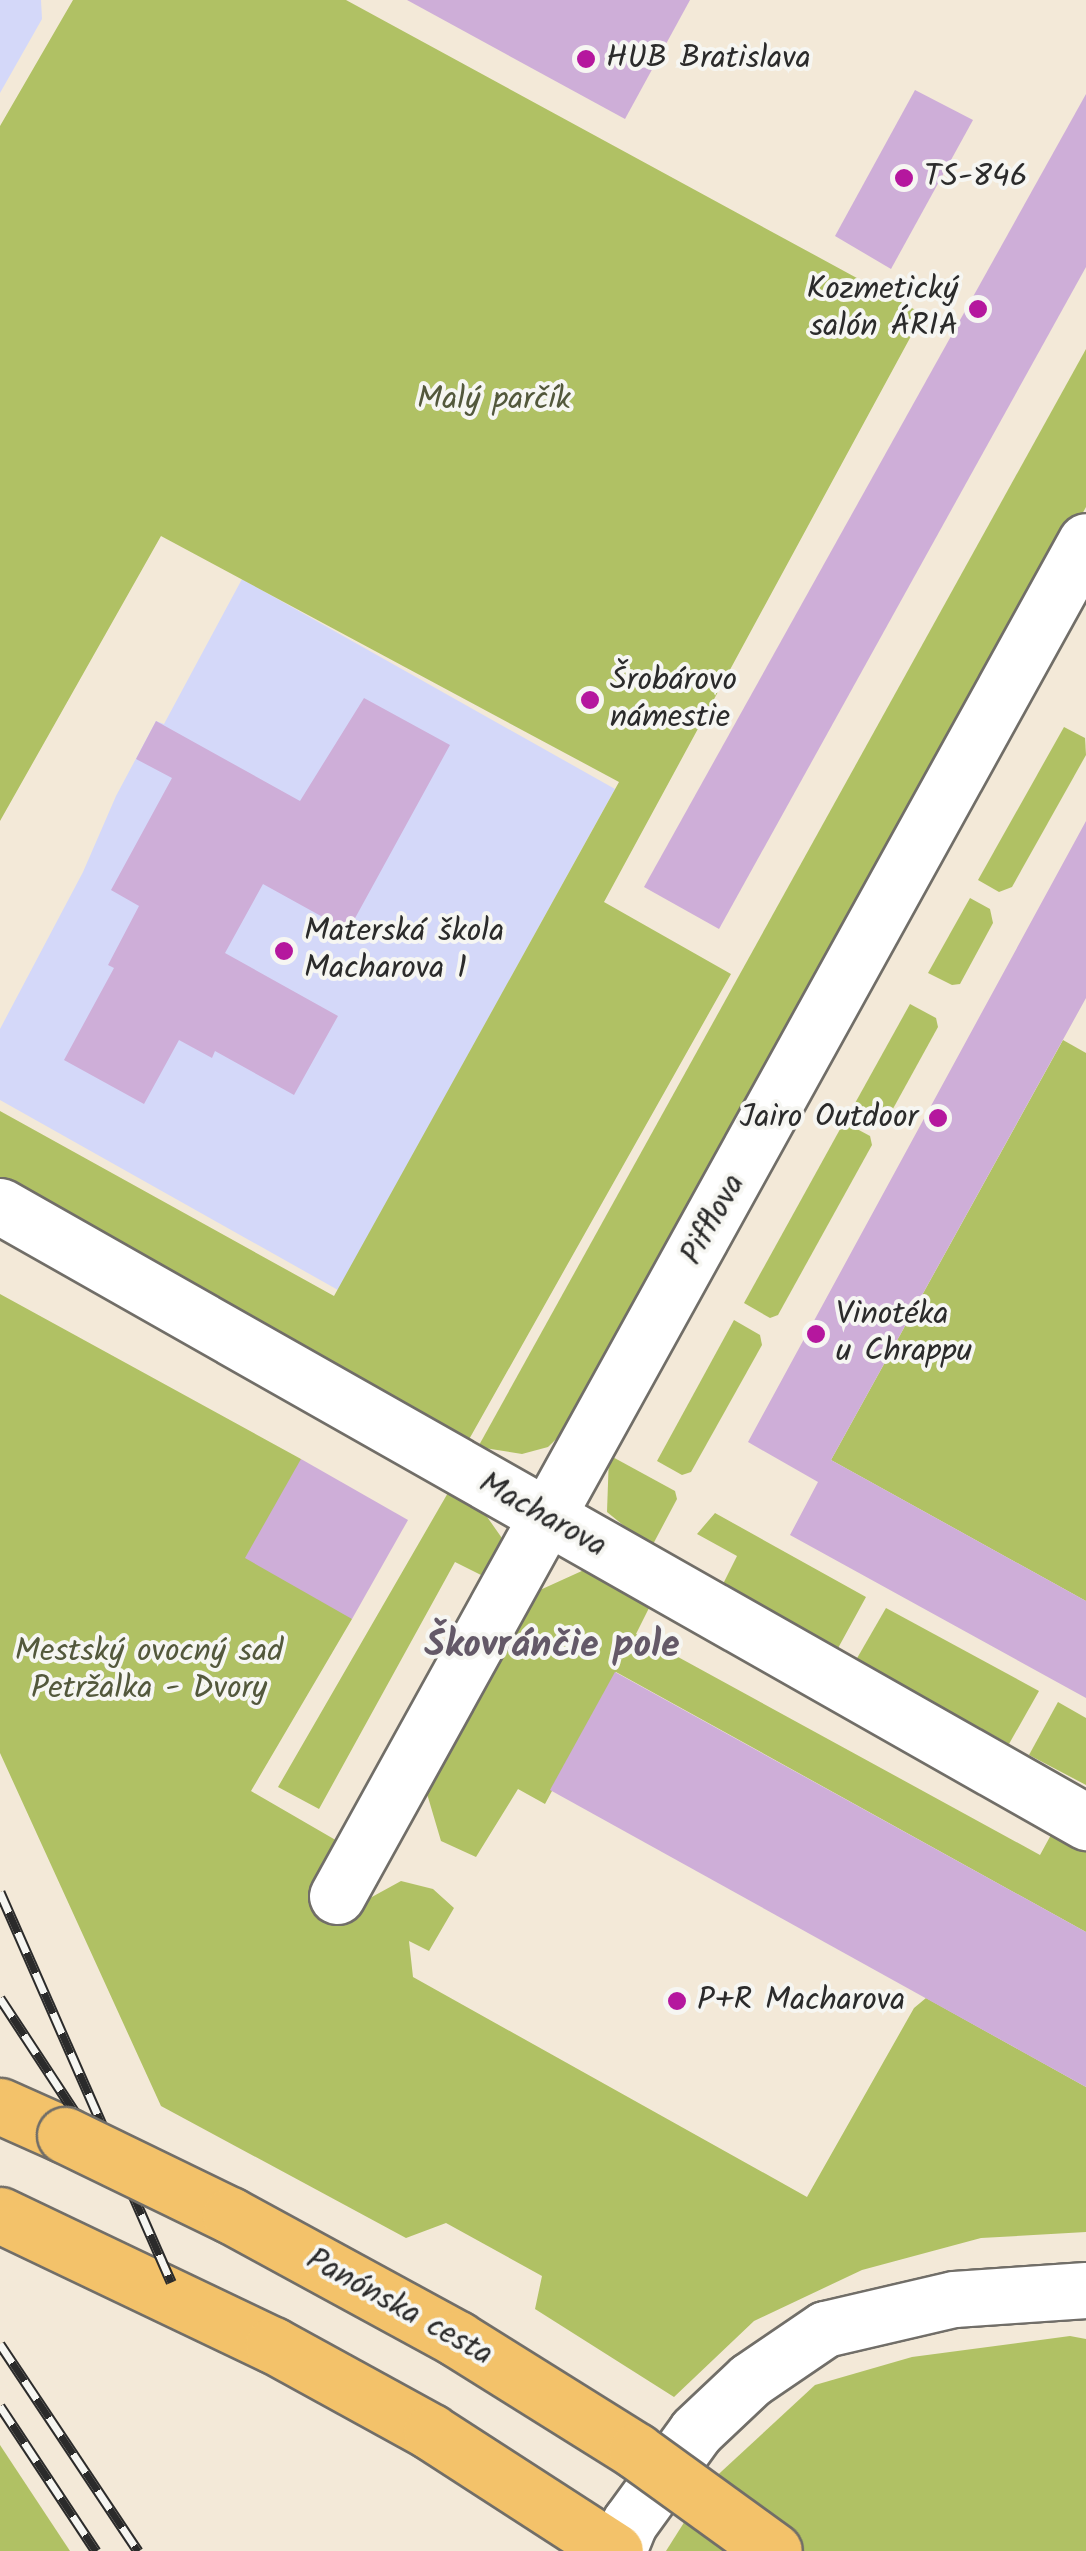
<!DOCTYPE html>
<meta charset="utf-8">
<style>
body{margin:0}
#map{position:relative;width:1086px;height:2551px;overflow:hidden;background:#f3e9d8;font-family:Kalam,sans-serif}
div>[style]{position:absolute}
.built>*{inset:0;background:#d4d8f9}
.green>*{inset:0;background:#b0c164}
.building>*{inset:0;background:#ceaed8}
.roads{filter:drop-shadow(2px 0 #716e68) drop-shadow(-2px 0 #716e68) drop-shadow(0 2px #716e68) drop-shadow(0 -2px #716e68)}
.minor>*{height:55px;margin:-27.5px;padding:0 27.5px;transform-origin:27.5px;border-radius:27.5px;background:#fff}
.major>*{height:55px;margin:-27.5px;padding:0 27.5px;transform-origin:27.5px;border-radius:27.5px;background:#f3c26a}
.rail>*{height:11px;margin-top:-5.5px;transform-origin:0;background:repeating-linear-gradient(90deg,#f6f6f2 0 22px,#2b2b2b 0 44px);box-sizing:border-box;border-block:2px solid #2b2b2b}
.bridges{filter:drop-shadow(2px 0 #716e68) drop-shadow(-2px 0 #716e68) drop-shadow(0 2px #716e68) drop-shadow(0 -2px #716e68)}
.major-bridge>*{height:55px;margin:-27.5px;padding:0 27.5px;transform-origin:27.5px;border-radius:27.5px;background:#f3c26a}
.dots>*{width:28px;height:28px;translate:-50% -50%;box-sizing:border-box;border:5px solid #f6f6f2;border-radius:50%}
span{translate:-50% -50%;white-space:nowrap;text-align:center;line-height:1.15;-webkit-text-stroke:8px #f6f6f2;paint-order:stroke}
.poi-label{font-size:32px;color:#2b2b2b}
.left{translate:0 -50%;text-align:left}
.right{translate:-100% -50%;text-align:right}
.park-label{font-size:32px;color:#53583c}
.street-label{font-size:32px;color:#2b2b2b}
.quarter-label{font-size:38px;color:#645968;font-weight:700}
</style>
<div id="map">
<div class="built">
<i style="clip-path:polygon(0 0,41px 0,42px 19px,0 93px)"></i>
<i style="clip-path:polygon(242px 579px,615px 789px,338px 1290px,0 1100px,0 1029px,83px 872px,116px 796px,156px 721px,164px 724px)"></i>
</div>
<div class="green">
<i style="clip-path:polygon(73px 0,346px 0,923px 314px,604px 902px,731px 974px,467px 1443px,0 1178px,0 1111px,334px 1296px,619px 782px,161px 536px,0 821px,0 126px)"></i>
<i style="clip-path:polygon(1086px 349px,1086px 507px,597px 1400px,548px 1447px,522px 1454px,478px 1447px)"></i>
<i style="clip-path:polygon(1064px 727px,1085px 738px,1086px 755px,1012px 887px,999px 892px,978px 880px)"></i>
<i style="clip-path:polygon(970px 898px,990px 909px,993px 923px,960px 984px,952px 985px,928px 973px)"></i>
<i style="clip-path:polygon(910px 1004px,936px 1018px,938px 1027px,889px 1116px,880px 1119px,854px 1105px)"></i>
<i style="clip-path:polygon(1063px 1040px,1086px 1053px,1086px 1601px,831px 1460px)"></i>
<i style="clip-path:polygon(844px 1122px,870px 1136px,872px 1145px,778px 1315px,770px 1318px,744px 1303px)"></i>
<i style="clip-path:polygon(0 1294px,301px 1459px,352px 1619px,251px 1791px,339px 1842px,350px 1909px,401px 1881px,433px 1889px,454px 1908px,429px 1951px,409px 1941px,413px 1977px,807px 2197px,914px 2008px,926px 1998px,1086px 2087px,1086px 2232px,981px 2238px,862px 2270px,754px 2321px,674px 2397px,535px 2309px,542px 2276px,446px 2223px,406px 2238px,161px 2106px,0 1753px)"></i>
<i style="clip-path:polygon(734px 1320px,760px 1335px,762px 1345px,691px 1472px,682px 1475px,657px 1461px)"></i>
<i style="clip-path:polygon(609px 1455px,675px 1491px,677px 1499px,651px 1548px,607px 1512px)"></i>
<i style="clip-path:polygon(449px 1491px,478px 1504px,504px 1541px,485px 1577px,455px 1562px,319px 1809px,278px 1787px)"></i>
<i style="clip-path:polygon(715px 1513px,866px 1597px,837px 1650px,722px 1586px,737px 1556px,697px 1534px)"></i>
<i style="clip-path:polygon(584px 1570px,653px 1600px,636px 1634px,1040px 1855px,1058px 1822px,1086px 1837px,1086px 1932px,616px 1672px,545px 1804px,518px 1789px,476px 1857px,441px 1841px,425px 1787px,540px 1590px)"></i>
<i style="clip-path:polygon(886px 1608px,1039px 1691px,1009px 1744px,856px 1660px)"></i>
<i style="clip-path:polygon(1058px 1702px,1086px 1718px,1086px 1785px,1029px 1755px)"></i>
<i style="clip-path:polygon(1070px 2336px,1086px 2339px,1086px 2551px,666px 2551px,709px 2483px,815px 2385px,912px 2357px)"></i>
<i style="clip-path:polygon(0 2445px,70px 2551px,0 2551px)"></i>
</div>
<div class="building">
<i style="clip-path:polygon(407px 0,690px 0,625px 119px)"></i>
<i style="clip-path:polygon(915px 90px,973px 120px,891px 269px,835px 236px)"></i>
<i style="clip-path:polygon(1086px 94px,1086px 267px,719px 929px,644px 887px)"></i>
<i style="clip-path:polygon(364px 698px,450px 745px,348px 931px,263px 884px,225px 953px,338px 1016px,294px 1095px,215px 1051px,212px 1058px,179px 1040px,144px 1104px,64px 1060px,114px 968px,108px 965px,139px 906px,111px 890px,172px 778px,136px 759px,156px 721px,300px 801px)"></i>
<i style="clip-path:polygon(1086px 821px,1086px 998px,831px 1460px,1086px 1601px,1086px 1698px,790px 1535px,818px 1482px,748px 1442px)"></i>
<i style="clip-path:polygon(301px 1459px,408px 1520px,352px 1619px,245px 1558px)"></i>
<i style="clip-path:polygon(615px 1672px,1086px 1932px,1086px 2087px,550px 1790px)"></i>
</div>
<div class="roads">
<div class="minor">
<i style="left:0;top:1206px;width:1249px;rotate:29.56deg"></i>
<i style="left:337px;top:1896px;width:1548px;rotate:-61.07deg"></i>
<i style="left:618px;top:2551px;width:31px;rotate:-68deg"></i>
<i style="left:630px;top:2522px;width:112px;rotate:-54deg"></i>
<i style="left:696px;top:2431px;width:74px;rotate:-43.4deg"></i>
<i style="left:750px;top:2380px;width:91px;rotate:-34.2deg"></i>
<i style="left:825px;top:2329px;width:132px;rotate:-13.1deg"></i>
<i style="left:954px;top:2299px;width:132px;rotate:-3.9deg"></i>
</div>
<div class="major">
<i style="left:0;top:2106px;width:71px;rotate:24deg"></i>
<i style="left:0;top:2215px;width:302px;rotate:25.5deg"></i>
<i style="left:273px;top:2345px;width:180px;rotate:28.8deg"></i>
<i style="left:431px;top:2432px;width:219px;rotate:32.9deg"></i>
</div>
</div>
<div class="rail">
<i style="left:0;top:1892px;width:426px;rotate:66.3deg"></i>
<i style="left:0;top:1998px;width:195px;rotate:56.7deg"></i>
<i style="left:0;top:2344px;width:249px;rotate:56.3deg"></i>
<i style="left:0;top:2406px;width:174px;rotate:56.5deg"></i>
</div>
<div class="bridges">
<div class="major-bridge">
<i style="left:65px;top:2135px;width:183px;rotate:25.9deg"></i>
<i style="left:230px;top:2215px;width:259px;rotate:28.6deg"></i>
<i style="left:457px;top:2339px;width:211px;rotate:32deg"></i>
<i style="left:636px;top:2451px;width:170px;rotate:35.9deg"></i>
</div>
</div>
<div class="dots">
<i style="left:586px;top:59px;background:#b5179e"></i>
<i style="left:904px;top:178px;background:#b5179e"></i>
<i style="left:978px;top:309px;background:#b5179e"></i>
<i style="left:590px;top:700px;background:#b5179e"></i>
<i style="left:284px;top:951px;background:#b5179e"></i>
<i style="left:938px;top:1118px;background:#b5179e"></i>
<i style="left:816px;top:1334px;background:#b5179e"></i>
<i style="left:677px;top:2001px;background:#b5179e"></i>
</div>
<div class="poi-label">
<span class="left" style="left:606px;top:59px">HUB Bratislava</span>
<span class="left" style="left:924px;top:178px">TS-846</span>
<span class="right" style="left:958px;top:309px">Kozmetický<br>salón ÁRIA</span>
<span class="left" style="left:610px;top:700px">Šrobárovo<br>námestie</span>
<span class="left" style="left:304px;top:951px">Materská škola<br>Macharova 1</span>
<span class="right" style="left:918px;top:1118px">Jairo Outdoor</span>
<span class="left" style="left:836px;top:1334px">Vinotéka<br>u Chrappu</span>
<span class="left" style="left:697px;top:2001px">P+R Macharova</span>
</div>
<div class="park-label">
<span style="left:494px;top:400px">Malý parčík</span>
<span style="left:149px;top:1671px">Mestský ovocný sad<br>Petržalka - Dvory</span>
</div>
<div class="street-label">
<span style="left:714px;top:1220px;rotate:-61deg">Pifflova</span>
<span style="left:542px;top:1516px;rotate:29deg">Macharova</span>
<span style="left:399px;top:2308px;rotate:29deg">Panónska cesta</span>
</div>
<div class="quarter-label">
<span style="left:552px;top:1647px">Škovránčie pole</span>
</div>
</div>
